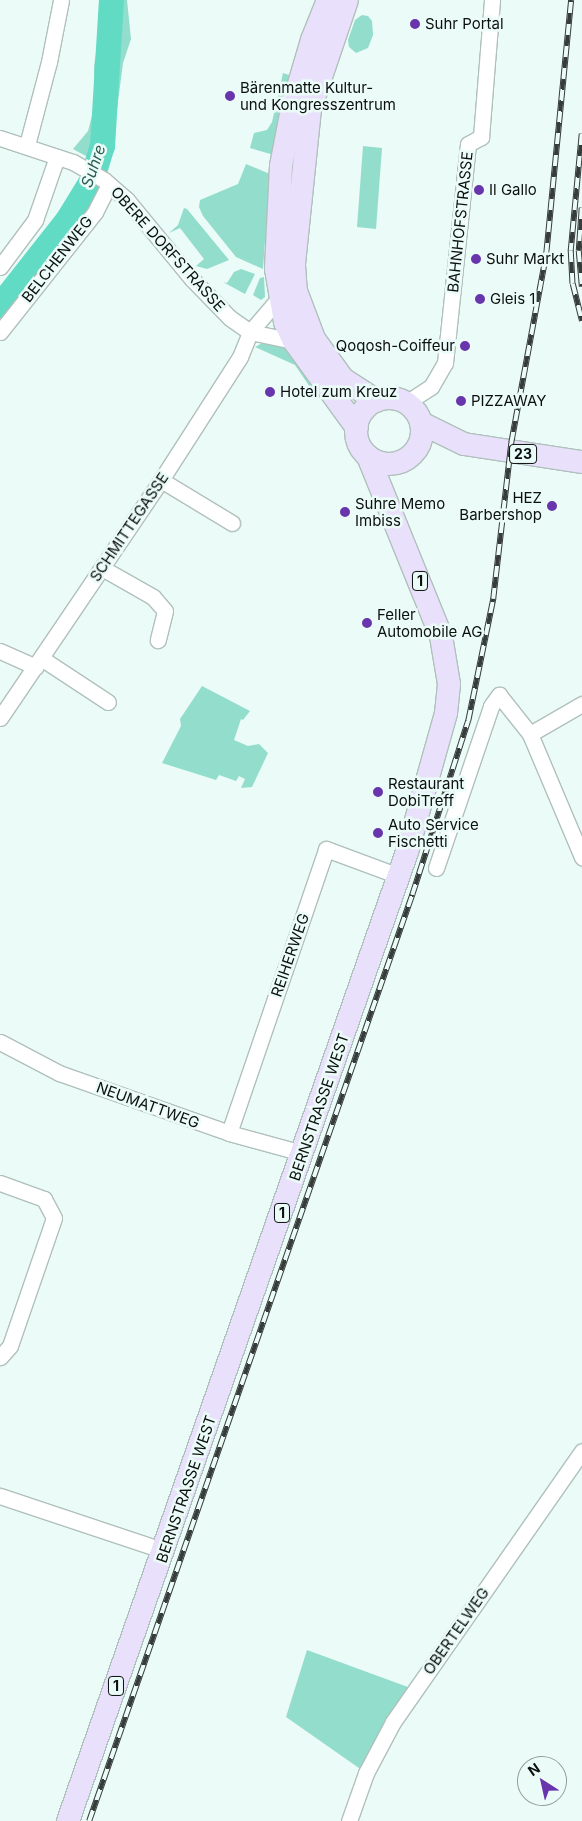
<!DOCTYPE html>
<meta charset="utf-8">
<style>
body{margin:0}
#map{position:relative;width:582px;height:1821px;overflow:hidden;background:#ebfbf7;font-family:Inter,sans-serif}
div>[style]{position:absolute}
.green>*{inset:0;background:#93ddcc}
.river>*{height:25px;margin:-12.5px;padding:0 12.5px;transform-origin:12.5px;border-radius:12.5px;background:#61dbc3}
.roads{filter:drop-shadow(1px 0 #b0c0bc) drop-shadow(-1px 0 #b0c0bc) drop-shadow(0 1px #b0c0bc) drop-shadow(0 -1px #b0c0bc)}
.street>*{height:15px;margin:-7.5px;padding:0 7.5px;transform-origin:7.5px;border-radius:7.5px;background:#fff}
.primary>*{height:22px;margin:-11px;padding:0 11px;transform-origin:11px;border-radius:11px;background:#e9e1fb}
.primary>.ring{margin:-11px;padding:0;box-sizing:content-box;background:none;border:22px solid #e9e1fb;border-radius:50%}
.rail>*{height:5.5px;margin-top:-2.75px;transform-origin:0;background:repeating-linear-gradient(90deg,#ebfbf7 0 11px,#353c3a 0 22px);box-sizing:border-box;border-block:1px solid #353c3a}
.dots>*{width:14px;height:14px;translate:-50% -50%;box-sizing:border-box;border:2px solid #ebfbf7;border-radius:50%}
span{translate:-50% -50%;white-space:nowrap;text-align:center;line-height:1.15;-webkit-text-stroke:5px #ebfbf7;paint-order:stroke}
.shield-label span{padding:1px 4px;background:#ebfbf7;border:1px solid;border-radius:4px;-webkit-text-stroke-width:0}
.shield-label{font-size:14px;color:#0b100f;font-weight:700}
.poi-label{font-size:15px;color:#0b100f}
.left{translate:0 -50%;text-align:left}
.right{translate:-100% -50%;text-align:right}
.street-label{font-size:15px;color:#0b100f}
.water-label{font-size:16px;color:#2b5e53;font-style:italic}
.north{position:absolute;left:517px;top:1756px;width:50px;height:50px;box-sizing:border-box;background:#ebfbf7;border:1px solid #919d9a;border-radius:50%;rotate:325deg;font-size:14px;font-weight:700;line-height:20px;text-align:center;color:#0b100f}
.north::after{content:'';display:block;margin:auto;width:18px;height:22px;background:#6835ac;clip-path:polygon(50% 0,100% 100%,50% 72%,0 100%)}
</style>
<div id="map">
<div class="green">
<i style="clip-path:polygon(104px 0,127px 0,131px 39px,123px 63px,112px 148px,106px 167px,73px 149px,88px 131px,94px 108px,94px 66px)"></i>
<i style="clip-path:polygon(362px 15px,368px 16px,372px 21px,373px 35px,368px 48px,356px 53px,349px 47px,348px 40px,355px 20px)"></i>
<i style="clip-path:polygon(283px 73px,292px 76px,274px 155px,250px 148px,254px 133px,267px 130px,272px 122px)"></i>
<i style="clip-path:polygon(363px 146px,382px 148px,376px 229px,357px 227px)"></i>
<i style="clip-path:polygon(246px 164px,270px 174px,263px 269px,236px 257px,203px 216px,199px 207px,200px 200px,238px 184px)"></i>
<i style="clip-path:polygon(184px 208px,187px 209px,229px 260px,207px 269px,196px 266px,204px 259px,180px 228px,169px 233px,178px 225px)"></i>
<i style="clip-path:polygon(241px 269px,255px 274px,245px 294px,223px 282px,227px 283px,234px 272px)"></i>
<i style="clip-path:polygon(264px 277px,265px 297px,261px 300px,253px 295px,260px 278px)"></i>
<i style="clip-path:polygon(264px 342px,285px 345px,317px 391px,314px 393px,295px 365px,255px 347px)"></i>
<i style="clip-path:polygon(202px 686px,250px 711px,243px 720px,241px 719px,234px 740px,248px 746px,259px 744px,268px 753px,252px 787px,241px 788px,245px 779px,239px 776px,236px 781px,219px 775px,216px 780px,162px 763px,181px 726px,180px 719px)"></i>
<i style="clip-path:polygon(307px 1650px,416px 1690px,366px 1773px,286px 1717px)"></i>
</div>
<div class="river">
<i style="left:0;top:305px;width:108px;rotate:-51.8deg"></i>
<i style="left:67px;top:220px;width:46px;rotate:-58.4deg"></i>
<i style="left:91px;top:181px;width:37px;rotate:-73deg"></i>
<i style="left:102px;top:146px;width:146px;rotate:-86.5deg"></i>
</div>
<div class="roads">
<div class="street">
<i style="left:0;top:138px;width:77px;rotate:18.2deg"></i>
<i style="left:73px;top:162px;width:36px;rotate:30deg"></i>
<i style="left:104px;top:180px;width:30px;rotate:41deg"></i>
<i style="left:127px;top:200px;width:102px;rotate:50.6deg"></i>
<i style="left:192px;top:279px;width:54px;rotate:45.7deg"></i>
<i style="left:230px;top:318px;width:24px;rotate:35deg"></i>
<i style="left:250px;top:332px;width:45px;rotate:11.6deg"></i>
<i style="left:27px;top:145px;width:86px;rotate:-75.2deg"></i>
<i style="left:49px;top:62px;width:63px;rotate:-79deg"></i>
<i style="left:0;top:267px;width:59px;rotate:-53.3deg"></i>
<i style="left:35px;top:220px;width:67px;rotate:-70.8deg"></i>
<i style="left:0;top:332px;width:153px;rotate:-51.6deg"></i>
<i style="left:95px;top:212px;width:31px;rotate:-63deg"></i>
<i style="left:406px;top:403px;width:30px;rotate:-33deg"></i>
<i style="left:431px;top:387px;width:28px;rotate:-60deg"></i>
<i style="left:445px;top:363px;width:220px;rotate:-84deg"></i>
<i style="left:468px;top:144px;width:15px;rotate:-28deg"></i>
<i style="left:481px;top:137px;width:137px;rotate:-85.4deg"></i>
<i style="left:161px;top:480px;width:83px;rotate:31.2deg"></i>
<i style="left:102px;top:568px;width:59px;rotate:29.6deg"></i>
<i style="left:153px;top:597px;width:18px;rotate:49deg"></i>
<i style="left:165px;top:611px;width:30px;rotate:104deg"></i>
<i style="left:0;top:651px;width:39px;rotate:24deg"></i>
<i style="left:41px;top:658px;width:80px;rotate:33.3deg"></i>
<i style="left:0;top:718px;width:287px;rotate:-55.9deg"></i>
<i style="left:161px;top:480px;width:146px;rotate:-57.3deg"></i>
<i style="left:240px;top:357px;width:27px;rotate:-68deg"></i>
<i style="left:250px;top:332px;width:45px;rotate:-49.5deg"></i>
<i style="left:530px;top:734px;width:60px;rotate:-30deg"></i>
<i style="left:436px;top:868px;width:171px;rotate:-71.2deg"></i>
<i style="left:491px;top:706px;width:14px;rotate:-54deg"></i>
<i style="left:499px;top:695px;width:50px;rotate:51.5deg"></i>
<i style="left:530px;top:734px;width:134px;rotate:67.1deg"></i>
<i style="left:0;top:1042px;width:67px;rotate:27.7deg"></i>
<i style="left:59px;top:1073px;width:180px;rotate:19.4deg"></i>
<i style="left:229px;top:1133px;width:76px;rotate:15.3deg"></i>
<i style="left:229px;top:1133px;width:300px;rotate:-71.1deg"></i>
<i style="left:326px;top:849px;width:78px;rotate:20.3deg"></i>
<i style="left:0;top:1183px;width:47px;rotate:20deg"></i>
<i style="left:44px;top:1199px;width:21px;rotate:62deg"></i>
<i style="left:54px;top:1218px;width:135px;rotate:109deg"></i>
<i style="left:10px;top:1346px;width:15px;rotate:132deg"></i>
<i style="left:0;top:1496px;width:174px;rotate:18.4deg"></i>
<i style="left:349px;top:1821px;width:51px;rotate:-70.5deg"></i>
<i style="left:366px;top:1773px;width:58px;rotate:-62.1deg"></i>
<i style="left:393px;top:1722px;width:330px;rotate:-55.1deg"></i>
</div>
<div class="primary">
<i style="left:328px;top:0;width:43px;rotate:111.8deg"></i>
<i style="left:312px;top:40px;width:67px;rotate:106.5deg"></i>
<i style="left:293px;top:104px;width:63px;rotate:101deg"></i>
<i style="left:281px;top:166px;width:103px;rotate:92.8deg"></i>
<i style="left:276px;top:269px;width:54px;rotate:80.4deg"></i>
<i style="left:285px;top:322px;width:21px;rotate:65deg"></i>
<i style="left:294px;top:341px;width:107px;rotate:54.1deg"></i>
<i style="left:347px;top:0;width:115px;rotate:108.7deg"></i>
<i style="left:310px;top:109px;width:157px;rotate:95.9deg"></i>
<i style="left:294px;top:265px;width:26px;rotate:86deg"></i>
<i style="left:296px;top:291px;width:51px;rotate:69.4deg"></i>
<i style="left:314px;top:339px;width:49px;rotate:54.1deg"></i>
<i style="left:343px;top:379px;width:40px;rotate:32.9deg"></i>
<i class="ring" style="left:356px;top:398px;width:44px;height:44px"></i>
<i style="left:421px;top:423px;width:48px;rotate:26deg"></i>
<i style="left:464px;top:444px;width:119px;rotate:8.7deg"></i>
<i style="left:68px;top:1821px;width:1027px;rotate:-70.72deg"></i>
<i style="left:407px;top:852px;width:144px;rotate:-74.3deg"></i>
<i style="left:446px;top:713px;width:29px;rotate:-84deg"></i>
<i style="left:449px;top:684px;width:49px;rotate:-99.5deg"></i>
<i style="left:441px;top:636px;width:194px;rotate:-112.1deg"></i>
</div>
</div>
<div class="rail">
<i style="left:582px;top:134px;width:118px;rotate:95.4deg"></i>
<i style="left:571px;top:251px;width:33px;rotate:87deg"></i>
<i style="left:573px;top:284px;width:38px;rotate:76deg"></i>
<i style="left:582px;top:208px;width:43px;rotate:94deg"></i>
<i style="left:579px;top:251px;width:36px;rotate:85deg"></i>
<i style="left:89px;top:1821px;width:981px;rotate:-70.77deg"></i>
<i style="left:412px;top:895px;width:183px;rotate:-72.2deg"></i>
<i style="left:468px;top:721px;width:125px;rotate:-78.4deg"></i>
<i style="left:493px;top:599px;width:157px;rotate:-83.4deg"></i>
<i style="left:511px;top:443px;width:192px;rotate:-79.5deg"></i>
<i style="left:546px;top:254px;width:255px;rotate:-84.4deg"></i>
</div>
<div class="dots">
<i style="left:415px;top:24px;background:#6835ac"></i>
<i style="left:230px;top:96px;background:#6835ac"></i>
<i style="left:479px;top:190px;background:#6835ac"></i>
<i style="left:476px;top:259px;background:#6835ac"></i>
<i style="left:480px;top:299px;background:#6835ac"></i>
<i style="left:465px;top:346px;background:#6835ac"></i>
<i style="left:270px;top:392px;background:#6835ac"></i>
<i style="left:461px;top:401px;background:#6835ac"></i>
<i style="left:552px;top:506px;background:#6835ac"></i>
<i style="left:345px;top:512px;background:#6835ac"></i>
<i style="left:367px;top:623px;background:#6835ac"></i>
<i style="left:378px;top:792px;background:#6835ac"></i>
<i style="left:378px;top:833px;background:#6835ac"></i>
</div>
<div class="shield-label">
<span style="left:523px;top:454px">23</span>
<span style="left:420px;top:581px">1</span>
<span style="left:282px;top:1213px">1</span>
<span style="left:116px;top:1686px">1</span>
</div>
<div class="poi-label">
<span class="left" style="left:425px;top:24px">Suhr Portal</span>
<span class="left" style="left:240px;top:96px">Bärenmatte Kultur-<br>und Kongresszentrum</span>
<span class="left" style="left:489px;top:190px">Il Gallo</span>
<span class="left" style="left:486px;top:259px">Suhr Markt</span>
<span class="left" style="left:490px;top:299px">Gleis 1</span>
<span class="right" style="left:455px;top:346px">Qoqosh-Coiffeur</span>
<span class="left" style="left:280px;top:392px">Hotel zum Kreuz</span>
<span class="left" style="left:471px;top:401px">PIZZAWAY</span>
<span class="right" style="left:542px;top:506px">HEZ<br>Barbershop</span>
<span class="left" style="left:355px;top:512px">Suhre Memo<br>Imbiss</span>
<span class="left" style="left:377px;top:623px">Feller<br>Automobile AG</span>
<span class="left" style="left:388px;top:792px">Restaurant<br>DobiTreff</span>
<span class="left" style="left:388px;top:833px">Auto Service<br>Fischetti</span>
</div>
<div class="street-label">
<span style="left:460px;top:222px;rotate:-84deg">BAHNHOFSTRASSE</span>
<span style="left:168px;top:249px;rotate:48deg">OBERE DORFSTRASSE</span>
<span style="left:57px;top:259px;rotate:-52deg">BELCHENWEG</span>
<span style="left:129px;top:527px;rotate:-56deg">SCHMITTEGASSE</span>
<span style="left:290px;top:955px;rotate:-71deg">REIHERWEG</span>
<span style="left:148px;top:1105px;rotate:20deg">NEUMATTWEG</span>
<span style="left:319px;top:1107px;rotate:-71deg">BERNSTRASSE WEST</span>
<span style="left:186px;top:1489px;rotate:-71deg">BERNSTRASSE WEST</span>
<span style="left:456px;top:1631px;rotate:-55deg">OBERTELWEG</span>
</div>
<div class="water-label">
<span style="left:93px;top:166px;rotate:-71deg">Suhre</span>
</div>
<div class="north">N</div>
</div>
